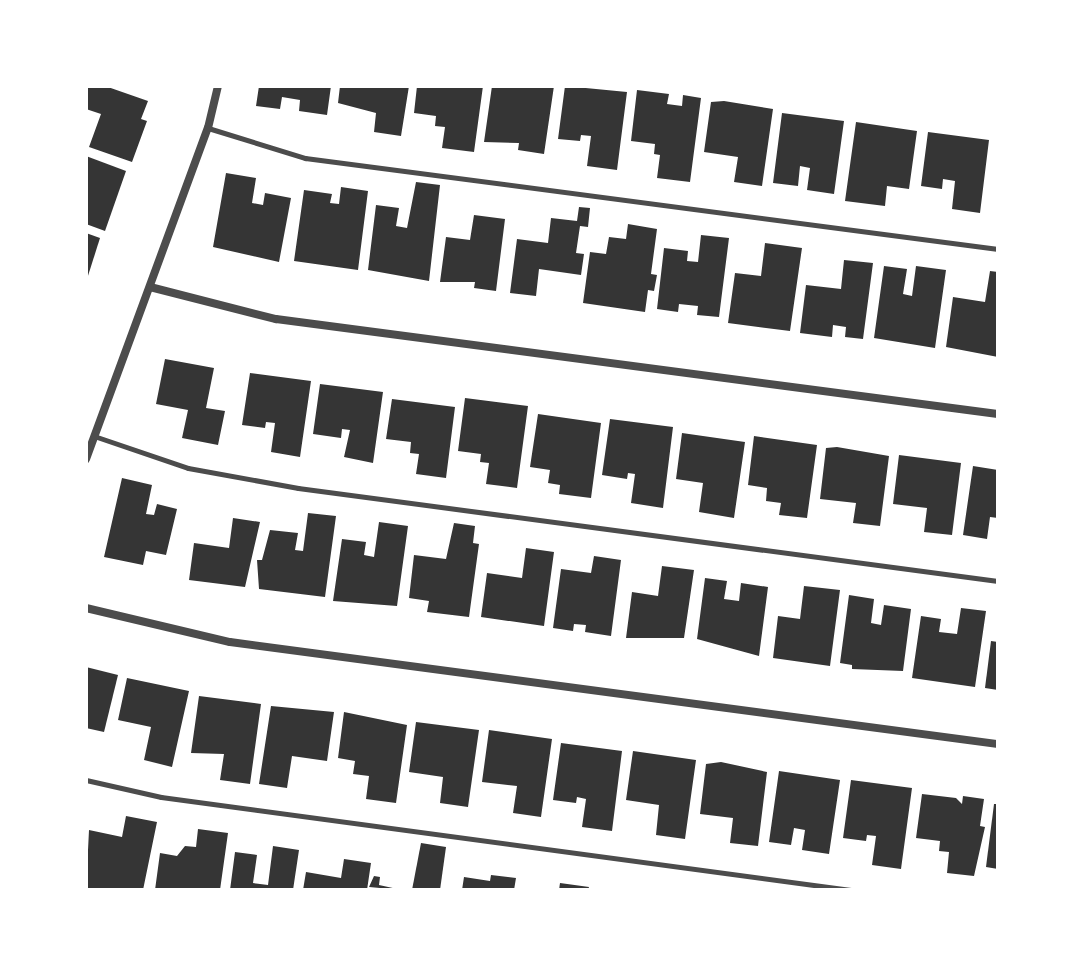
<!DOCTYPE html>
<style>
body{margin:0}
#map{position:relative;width:1084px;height:976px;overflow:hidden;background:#fff;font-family:Manrope,sans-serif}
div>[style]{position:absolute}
.building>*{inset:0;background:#353535}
.service>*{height:5px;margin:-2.5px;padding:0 2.5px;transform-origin:2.5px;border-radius:2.5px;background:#4c4c4c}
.minor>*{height:8px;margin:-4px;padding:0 4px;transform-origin:4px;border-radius:4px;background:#4c4c4c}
span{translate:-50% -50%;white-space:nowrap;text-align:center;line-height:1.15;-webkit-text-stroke:8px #fff;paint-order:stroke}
.frame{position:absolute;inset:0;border:88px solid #fff;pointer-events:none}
</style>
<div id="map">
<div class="building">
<i style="clip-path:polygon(86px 86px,105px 86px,148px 101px,141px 119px,147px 121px,132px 162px,89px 147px,101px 114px,86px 109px)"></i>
<i style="clip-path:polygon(259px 86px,331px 86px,327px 115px,299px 111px,300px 100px,282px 97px,280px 109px,256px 106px)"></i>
<i style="clip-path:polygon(340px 86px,409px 86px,401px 136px,374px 132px,376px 113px,338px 103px)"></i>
<i style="clip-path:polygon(417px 86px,483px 86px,474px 152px,442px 148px,445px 127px,435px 126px,436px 116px,414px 113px)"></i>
<i style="clip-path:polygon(492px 86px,554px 86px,544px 154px,518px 150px,519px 143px,484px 142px)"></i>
<i style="clip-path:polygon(565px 86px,627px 92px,617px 170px,587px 166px,591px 136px,581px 135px,580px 141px,558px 139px)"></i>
<i style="clip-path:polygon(637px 90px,669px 94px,667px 104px,682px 106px,683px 95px,701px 98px,690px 182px,657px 178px,660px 155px,654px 154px,655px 144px,631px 141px)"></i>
<i style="clip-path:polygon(724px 101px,773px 109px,762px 186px,734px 182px,738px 157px,704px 152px,711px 102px)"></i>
<i style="clip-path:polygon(782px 113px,844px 121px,834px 194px,807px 190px,810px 168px,800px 166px,798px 186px,773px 183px)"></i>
<i style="clip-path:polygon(856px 122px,917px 131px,909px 189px,887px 186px,885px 206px,845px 201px)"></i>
<i style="clip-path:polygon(928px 132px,989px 140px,980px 213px,952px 209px,955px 181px,943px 179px,942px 189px,921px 186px)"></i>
<i style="clip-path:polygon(86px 156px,126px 171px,105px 231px,86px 224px)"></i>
<i style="clip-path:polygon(226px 173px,256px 178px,252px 203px,263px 205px,265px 193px,291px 198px,279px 262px,213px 247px)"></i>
<i style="clip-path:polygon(416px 182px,440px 185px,429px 281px,368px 270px,376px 205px,399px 208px,396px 226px,407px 228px)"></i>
<i style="clip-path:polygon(341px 187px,368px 191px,358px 270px,294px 261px,304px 190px,332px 194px,330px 203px,339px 204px)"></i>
<i style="clip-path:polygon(579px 207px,590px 208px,588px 227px,580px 226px,576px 253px,584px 254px,581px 275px,539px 269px,536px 296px,510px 293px,517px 239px,548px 243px,551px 218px,577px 221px)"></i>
<i style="clip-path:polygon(474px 215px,505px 219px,496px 291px,474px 288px,475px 282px,440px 282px,446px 237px,470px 240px)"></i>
<i style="clip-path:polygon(628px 224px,657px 229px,651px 274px,657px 275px,654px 291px,648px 290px,645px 312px,583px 303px,590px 252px,606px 254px,609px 237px,626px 239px)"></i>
<i style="clip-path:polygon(86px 233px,100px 238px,87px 279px,86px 279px)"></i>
<i style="clip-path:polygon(701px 235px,729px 238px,719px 317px,697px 315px,698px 306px,679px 304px,678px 312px,657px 309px,664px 248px,688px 251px,687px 261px,698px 262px)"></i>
<i style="clip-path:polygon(765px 243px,802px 248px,790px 331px,728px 323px,735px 273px,761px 276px)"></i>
<i style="clip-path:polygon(844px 260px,873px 263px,863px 339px,845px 337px,846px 327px,833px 325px,832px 337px,800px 333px,806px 285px,841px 289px)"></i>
<i style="clip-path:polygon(884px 266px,907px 269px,903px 294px,912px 296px,916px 266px,946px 270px,935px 348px,874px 338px)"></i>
<i style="clip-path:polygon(990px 271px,998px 272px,998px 357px,946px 347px,953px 297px,985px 302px)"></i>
<i style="clip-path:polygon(165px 359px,214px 368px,206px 408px,225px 411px,218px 445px,182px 438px,188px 410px,156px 404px)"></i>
<i style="clip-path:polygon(250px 373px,311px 381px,300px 457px,271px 452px,275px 423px,266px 422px,265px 428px,242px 425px)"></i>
<i style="clip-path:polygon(320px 384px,383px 392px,373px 463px,344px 457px,350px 430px,342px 429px,341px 438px,313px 434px)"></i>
<i style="clip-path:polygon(465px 398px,528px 406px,517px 488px,486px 484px,489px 463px,480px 462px,481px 454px,458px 451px)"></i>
<i style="clip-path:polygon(392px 399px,455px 407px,446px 478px,416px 474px,419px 454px,410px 453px,411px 442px,386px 439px)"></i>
<i style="clip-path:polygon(538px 414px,601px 423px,591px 498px,559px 494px,560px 485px,548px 483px,550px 470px,530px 467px)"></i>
<i style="clip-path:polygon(610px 419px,673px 427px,663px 508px,631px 503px,635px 474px,628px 473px,627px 479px,602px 475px)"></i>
<i style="clip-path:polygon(682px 433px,745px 442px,734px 518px,699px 512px,703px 483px,676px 479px)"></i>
<i style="clip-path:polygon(754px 436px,817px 445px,807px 518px,779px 515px,781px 503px,766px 501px,767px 488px,748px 485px)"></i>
<i style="clip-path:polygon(837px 447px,889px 456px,880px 526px,853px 523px,856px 503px,820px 499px,826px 448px)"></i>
<i style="clip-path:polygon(899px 455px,961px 463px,952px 535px,924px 532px,927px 508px,893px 504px)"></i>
<i style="clip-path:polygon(973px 466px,998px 470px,998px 518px,990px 517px,987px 539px,963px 535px)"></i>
<i style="clip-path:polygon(122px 478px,152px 485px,146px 514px,154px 515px,157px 504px,177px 509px,166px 555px,146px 551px,143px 565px,104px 557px)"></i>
<i style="clip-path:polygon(308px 513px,336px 516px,325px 597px,259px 589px,257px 560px,262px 560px,270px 530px,298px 533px,295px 550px,303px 551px)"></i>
<i style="clip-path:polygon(233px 518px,260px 522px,245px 587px,189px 580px,194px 543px,229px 548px)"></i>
<i style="clip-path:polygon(379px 522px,408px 526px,397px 606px,333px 601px,342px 539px,366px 542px,364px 555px,374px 557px)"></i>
<i style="clip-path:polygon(454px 523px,475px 526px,473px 543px,479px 544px,469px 617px,427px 612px,429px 601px,409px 598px,414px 555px,446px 559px)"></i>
<i style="clip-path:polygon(526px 548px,554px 552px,544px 626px,481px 617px,487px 573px,522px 578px)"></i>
<i style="clip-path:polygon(594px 556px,621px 560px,611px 636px,585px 632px,586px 625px,574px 624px,573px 631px,553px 628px,561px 569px,591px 573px)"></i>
<i style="clip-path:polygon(662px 566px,694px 570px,684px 638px,626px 638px,632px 592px,658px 596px)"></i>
<i style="clip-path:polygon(705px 578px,727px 581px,724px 599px,739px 601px,741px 583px,768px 587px,759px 656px,697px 639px)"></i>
<i style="clip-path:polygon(804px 586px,840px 590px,830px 666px,773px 658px,778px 616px,800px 619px)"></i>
<i style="clip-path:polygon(849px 595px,874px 599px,871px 623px,881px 625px,884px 605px,911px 609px,903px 671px,852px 669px,852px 665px,840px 663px)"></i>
<i style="clip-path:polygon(961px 608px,986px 611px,975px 687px,912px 678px,921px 616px,941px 619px,939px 632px,957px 634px)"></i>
<i style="clip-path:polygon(991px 641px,998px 642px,998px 690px,985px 688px)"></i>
<i style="clip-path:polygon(86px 667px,118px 675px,104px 732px,86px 728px)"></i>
<i style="clip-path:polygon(127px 678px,189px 691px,172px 767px,144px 760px,151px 727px,118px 720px)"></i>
<i style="clip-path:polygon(199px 696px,261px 704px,250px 784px,220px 780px,224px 754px,191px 753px)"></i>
<i style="clip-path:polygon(271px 706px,334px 712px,327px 761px,292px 756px,287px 788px,259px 784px)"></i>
<i style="clip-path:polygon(344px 712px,407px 725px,396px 803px,366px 799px,369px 776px,353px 774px,355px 761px,338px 758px)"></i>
<i style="clip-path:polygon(416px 722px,479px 730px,468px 807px,440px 803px,443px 777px,409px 772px)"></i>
<i style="clip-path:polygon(489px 730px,552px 739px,541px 817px,513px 813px,517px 786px,482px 782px)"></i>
<i style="clip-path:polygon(561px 743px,622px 751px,612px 831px,582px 827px,586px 799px,577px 797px,576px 803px,553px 800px)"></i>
<i style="clip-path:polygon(633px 751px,696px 760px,685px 839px,656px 835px,659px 805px,626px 800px)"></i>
<i style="clip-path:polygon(721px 762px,767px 772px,758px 846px,730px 843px,733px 818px,700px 814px,706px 764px)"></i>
<i style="clip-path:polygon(779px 771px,840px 780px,829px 854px,802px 850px,805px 830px,794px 828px,791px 845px,769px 842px)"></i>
<i style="clip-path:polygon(851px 780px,912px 788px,901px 869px,872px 865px,876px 836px,867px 835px,866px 841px,843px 838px)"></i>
<i style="clip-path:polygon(922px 794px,956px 798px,962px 804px,963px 796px,984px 799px,980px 826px,985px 827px,974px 876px,947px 873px,949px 852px,939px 851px,940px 841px,916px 838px)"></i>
<i style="clip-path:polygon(994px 804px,998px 804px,998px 869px,986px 867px)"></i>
<i style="clip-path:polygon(126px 816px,157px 822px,143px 890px,86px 890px,89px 830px,122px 837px)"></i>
<i style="clip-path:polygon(198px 829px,228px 833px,220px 890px,155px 890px,160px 853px,177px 856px,185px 846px,196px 847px)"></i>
<i style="clip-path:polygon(421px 843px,446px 847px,440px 890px,412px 890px)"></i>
<i style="clip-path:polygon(273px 846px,299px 850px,293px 890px,230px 890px,235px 852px,257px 855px,253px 883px,268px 885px)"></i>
<i style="clip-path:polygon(344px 859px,371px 863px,367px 890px,303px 890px,306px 872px,341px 878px)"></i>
<i style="clip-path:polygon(491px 875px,516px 878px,514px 890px,462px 890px,464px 877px,490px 881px)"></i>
<i style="clip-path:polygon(374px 876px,380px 877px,379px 885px,402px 890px,369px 887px)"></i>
<i style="clip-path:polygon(560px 883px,589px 887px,588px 890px,559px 890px)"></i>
</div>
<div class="service">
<i style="left:208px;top:128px;width:102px;rotate:17.2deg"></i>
<i style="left:305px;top:158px;width:699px;rotate:7.48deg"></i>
<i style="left:94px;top:436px;width:99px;rotate:18.8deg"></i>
<i style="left:188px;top:468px;width:112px;rotate:10.3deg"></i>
<i style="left:298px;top:488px;width:706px;rotate:7.57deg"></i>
<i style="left:86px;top:780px;width:77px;rotate:12.8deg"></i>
<i style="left:161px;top:797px;width:696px;rotate:7.68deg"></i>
</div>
<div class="minor">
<i style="left:150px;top:287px;width:130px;rotate:14.3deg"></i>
<i style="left:276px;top:319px;width:728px;rotate:7.5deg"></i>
<i style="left:86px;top:459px;width:353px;rotate:-69.8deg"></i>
<i style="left:208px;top:128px;width:43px;rotate:-76.6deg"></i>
<i style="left:86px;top:608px;width:148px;rotate:13.3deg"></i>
<i style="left:230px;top:642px;width:775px;rotate:7.57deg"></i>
</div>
<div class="frame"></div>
</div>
